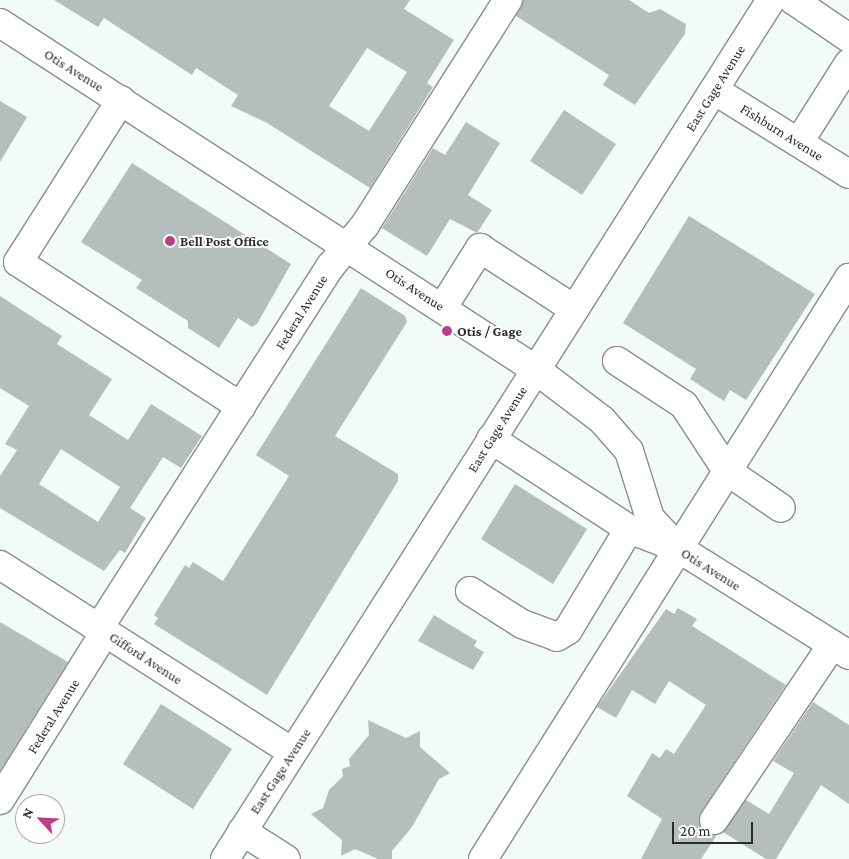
<!DOCTYPE html>
<style>
body{margin:0}
#map{position:relative;width:849px;height:859px;overflow:hidden;background:#f3fafa;font-family:"Crimson Pro",serif}
div>[style]{position:absolute}
.building>*{inset:0;background:#b6bdbd}
.roads{filter:drop-shadow(1px 0 #888e8f) drop-shadow(-1px 0 #888e8f) drop-shadow(0 1px #888e8f) drop-shadow(0 -1px #888e8f)}
.minor>*{height:28px;margin:-14px;padding:0 14px;transform-origin:14px;border-radius:14px;background:#fff}
.major>*{height:28px;margin:-14px;padding:0 14px;transform-origin:14px;border-radius:14px;background:#fff}
.dots>*{width:14px;height:14px;translate:-50% -50%;box-sizing:border-box;border:2px solid #fff;border-radius:50%}
span{translate:-50% -50%;white-space:nowrap;text-align:center;line-height:1.15;-webkit-text-stroke:4px #fff;paint-order:stroke}
.street-label{font-size:14px;color:#2a2c2d}
.poi-label{font-size:14px;color:#2a2c2d;font-weight:700}
.left{translate:0 -50%;text-align:left}
.north{position:absolute;left:15px;top:794px;width:50px;height:50px;box-sizing:border-box;background:#fff;border:1px solid #aaabab;border-radius:50%;rotate:295deg;font-size:14px;font-weight:700;line-height:20px;text-align:center;color:#2a2c2d}
.north::after{content:'';display:block;margin:auto;width:18px;height:22px;background:#bd3d87;clip-path:polygon(50% 0,100% 100%,50% 72%,0 100%)}
.scale{position:absolute;left:672px;top:822px;width:81px;height:22px;box-sizing:border-box;border:2px solid #2a2c2d;border-top:0;padding-left:6px;font-size:15px;line-height:18px;white-space:nowrap;color:#2a2c2d;-webkit-text-stroke:4px #fff;paint-order:stroke}
</style>
<div id="map">
<div class="building">
<i style="clip-path:polygon(evenodd,54px 0,410px 0,404px 9px,454px 40px,427px 83px,433px 87px,370px 188px,267px 123px,231px 106px,238px 95px,196px 68px,192px 75px,104px 18px,98px 27px,54px 0,367px 48px,407px 72px,369px 131px,329px 106px,367px 48px)"></i>
<i style="clip-path:polygon(524px 0,629px 0,649px 13px,660px 9px,686px 24px,685px 34px,635px 105px,603px 85px,609px 75px,516px 16px)"></i>
<i style="clip-path:polygon(0 101px,27px 117px,0 162px)"></i>
<i style="clip-path:polygon(564px 110px,616px 144px,582px 195px,530px 161px)"></i>
<i style="clip-path:polygon(466px 122px,500px 143px,468px 195px,492px 210px,477px 233px,450px 219px,427px 256px,382px 228px,433px 148px,445px 155px)"></i>
<i style="clip-path:polygon(132px 163px,291px 264px,257px 324px,252px 327px,238px 318px,219px 348px,188px 328px,188px 321px,136px 288px,142px 280px,81px 242px)"></i>
<i style="clip-path:polygon(689px 216px,815px 294px,746px 400px,730px 390px,724px 401px,690px 379px,696px 369px,623px 323px)"></i>
<i style="clip-path:polygon(361px 288px,405px 316px,407px 322px,335px 436px,398px 474px,398px 481px,267px 695px,154px 624px,158px 618px,154px 615px,185px 565px,189px 568px,193px 562px,223px 581px,289px 476px,256px 455px)"></i>
<i style="clip-path:polygon(evenodd,0 296px,62px 336px,57px 344px,112px 379px,89px 415px,128px 440px,151px 404px,202px 436px,181px 468px,163px 457px,130px 508px,146px 518px,125px 553px,120px 550px,104px 571px,0 508px,0 476px,17px 450px,5px 444px,29px 406px,0 388px,0 296px,61px 449px,120px 487px,98px 522px,39px 484px,61px 449px)"></i>
<i style="clip-path:polygon(515px 484px,587px 529px,553px 584px,481px 539px)"></i>
<i style="clip-path:polygon(678px 608px,697px 619px,692px 626px,786px 685px,701px 812px,700px 827px,717px 835px,701px 859px,641px 859px,662px 819px,627px 796px,652px 753px,660px 758px,666px 749px,674px 754px,706px 705px,669px 681px,655px 704px,632px 690px,616px 718px,597px 707px,666px 609px,674px 614px)"></i>
<i style="clip-path:polygon(434px 615px,477px 641px,474px 646px,484px 652px,473px 670px,418px 641px)"></i>
<i style="clip-path:polygon(0 622px,68px 662px,0 771px)"></i>
<i style="clip-path:polygon(813px 702px,849px 725px,849px 804px,821px 785px,776px 859px,766px 859px,723px 832px,746px 800px,769px 814px,794px 773px,773px 761px)"></i>
<i style="clip-path:polygon(161px 704px,232px 749px,193px 809px,123px 764px)"></i>
<i style="clip-path:polygon(368px 720px,406px 738px,420px 731px,420px 747px,450px 773px,439px 779px,412px 827px,392px 851px,392px 859px,378px 859px,355px 849px,341px 856px,342px 840px,311px 814px,323px 808px,329px 790px,343px 776px,342px 769px,350px 766px,349px 759px,369px 735px)"></i>
</div>
<div class="roads">
<div class="minor">
<i style="left:793px;top:0;width:68px;rotate:34.2deg"></i>
<i style="left:0;top:23px;width:637px;rotate:32.89deg"></i>
<i style="left:535px;top:369px;width:84px;rotate:37.3deg"></i>
<i style="left:602px;top:420px;width:41px;rotate:48.9deg"></i>
<i style="left:629px;top:451px;width:70px;rotate:72.6deg"></i>
<i style="left:650px;top:518px;width:41px;rotate:47deg"></i>
<i style="left:678px;top:548px;width:202px;rotate:32deg"></i>
<i style="left:714px;top:90px;width:159px;rotate:31.9deg"></i>
<i style="left:121px;top:100px;width:192px;rotate:122.4deg"></i>
<i style="left:18px;top:262px;width:266px;rotate:33deg"></i>
<i style="left:799px;top:142px;width:93px;rotate:-57.7deg"></i>
<i style="left:443px;top:307px;width:70px;rotate:-57.9deg"></i>
<i style="left:480px;top:248px;width:112px;rotate:33deg"></i>
<i style="left:617px;top:361px;width:80px;rotate:33.3deg"></i>
<i style="left:684px;top:405px;width:79px;rotate:56.9deg"></i>
<i style="left:727px;top:471px;width:65px;rotate:34.4deg"></i>
<i style="left:0;top:565px;width:347px;rotate:32.6deg"></i>
<i style="left:470px;top:591px;width:62px;rotate:32.4deg"></i>
<i style="left:522px;top:624px;width:37px;rotate:20deg"></i>
<i style="left:557px;top:637px;width:13px;rotate:-32deg"></i>
<i style="left:568px;top:630px;width:118px;rotate:-58.9deg"></i>
<i style="left:99px;top:628px;width:429px;rotate:-57.4deg"></i>
<i style="left:330px;top:267px;width:55px;rotate:-50.2deg"></i>
<i style="left:365px;top:225px;width:267px;rotate:-57.6deg"></i>
<i style="left:0;top:800px;width:198px;rotate:-58deg"></i>
<i style="left:714px;top:820px;width:211px;rotate:-56deg"></i>
<i style="left:242px;top:831px;width:52px;rotate:32.5deg"></i>
<i style="left:483px;top:859px;width:687px;rotate:-57.79deg"></i>
</div>
<div class="major">
<i style="left:491px;top:439px;width:165px;rotate:33.1deg"></i>
<i style="left:629px;top:529px;width:53px;rotate:21.2deg"></i>
<i style="left:225px;top:859px;width:1018px;rotate:-57.56deg"></i>
</div>
</div>
<div class="dots">
<i style="left:170px;top:241px;background:#bd3d87"></i>
<i style="left:447px;top:331px;background:#bd3d87"></i>
</div>
<div class="street-label">
<span style="left:74px;top:70px;rotate:32deg">Otis Avenue</span>
<span style="left:715px;top:88px;rotate:-58deg">East Gage Avenue</span>
<span style="left:782px;top:132px;rotate:32deg">Fishburn Avenue</span>
<span style="left:415px;top:289px;rotate:33deg">Otis Avenue</span>
<span style="left:301px;top:312px;rotate:-58deg">Federal Avenue</span>
<span style="left:497px;top:429px;rotate:-58deg">East Gage Avenue</span>
<span style="left:711px;top:569px;rotate:32deg">Otis Avenue</span>
<span style="left:146px;top:658px;rotate:33deg">Gifford Avenue</span>
<span style="left:53px;top:716px;rotate:-58deg">Federal Avenue</span>
<span style="left:280px;top:771px;rotate:-57deg">East Gage Avenue</span>
</div>
<div class="poi-label">
<span class="left" style="left:180px;top:241px">Bell Post Office</span>
<span class="left" style="left:457px;top:331px">Otis / Gage</span>
</div>
<div class="north">N</div>
<div class="scale">20 m</div>
</div>
